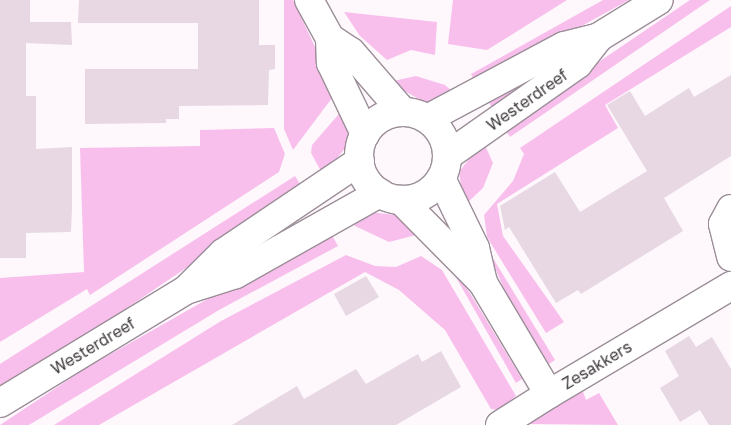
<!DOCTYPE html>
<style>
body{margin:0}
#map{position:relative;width:731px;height:425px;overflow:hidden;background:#fef8fd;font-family:"Golos Text",sans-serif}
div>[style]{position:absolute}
.green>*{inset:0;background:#f9bfec}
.building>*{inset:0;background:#e7d8e3}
.roads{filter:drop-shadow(1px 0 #9b8e98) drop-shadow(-1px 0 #9b8e98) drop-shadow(0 1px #9b8e98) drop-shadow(0 -1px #9b8e98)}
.minor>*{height:28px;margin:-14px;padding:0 14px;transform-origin:14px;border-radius:14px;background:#fff}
.minor>.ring{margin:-14px;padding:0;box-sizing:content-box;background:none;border:28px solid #fff;border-radius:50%}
span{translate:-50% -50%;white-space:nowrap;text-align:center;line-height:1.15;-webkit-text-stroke:5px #fff;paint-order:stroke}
.street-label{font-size:16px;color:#3f3a3e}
</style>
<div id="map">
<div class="green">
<i style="clip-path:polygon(284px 0,293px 0,324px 66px,332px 98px,293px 150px,284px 129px)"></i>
<i style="clip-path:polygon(453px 0,567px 0,487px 50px,448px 44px)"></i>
<i style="clip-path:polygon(603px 0,629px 0,476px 84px,471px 74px)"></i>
<i style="clip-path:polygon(690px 0,710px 0,510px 137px,503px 127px)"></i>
<i style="clip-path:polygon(731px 6px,731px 27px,605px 105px,618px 128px,497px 204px,503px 236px,564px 322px,546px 333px,487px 237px,484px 215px,513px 181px,524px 154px,520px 148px)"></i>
<i style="clip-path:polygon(344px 12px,437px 22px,435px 55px,411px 50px,387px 60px,360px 36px)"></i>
<i style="clip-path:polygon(566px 52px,495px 112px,486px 98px)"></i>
<i style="clip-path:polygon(416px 76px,445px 85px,452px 91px,434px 103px,424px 102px,389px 82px)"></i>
<i style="clip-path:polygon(344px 108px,350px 127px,347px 146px,323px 175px,311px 153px,312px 145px)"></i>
<i style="clip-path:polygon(274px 128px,285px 154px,279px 172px,90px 295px,87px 289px,0 342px,0 278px,84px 272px,80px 148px,200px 146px,200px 130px)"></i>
<i style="clip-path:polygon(483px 141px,493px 163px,483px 188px,464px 206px,459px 172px)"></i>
<i style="clip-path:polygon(295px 176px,303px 189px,124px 310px,0 387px,0 364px)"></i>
<i style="clip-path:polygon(369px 212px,396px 215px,420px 234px,389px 242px,355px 226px,351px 219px)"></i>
<i style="clip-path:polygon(329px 230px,338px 246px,219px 310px,29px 425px,0 425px,86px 368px)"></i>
<i style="clip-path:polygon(485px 245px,555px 360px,549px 364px,508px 298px)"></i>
<i style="clip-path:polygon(346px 255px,375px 266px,396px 267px,421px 256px,442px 270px,516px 396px,499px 410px,491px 409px,445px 330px,399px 290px,365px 272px,99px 425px,54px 425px,221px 321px)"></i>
<i style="clip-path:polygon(449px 265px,470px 293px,522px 379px,516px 383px)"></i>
<i style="clip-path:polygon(582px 389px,586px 400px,599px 393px,618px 425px,526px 424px)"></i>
</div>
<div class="building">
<i style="clip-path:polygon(0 0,30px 0,30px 22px,71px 22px,72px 45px,26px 43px,26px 96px,36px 96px,36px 149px,72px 147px,72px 209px,71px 232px,26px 233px,26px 258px,0 258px)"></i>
<i style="clip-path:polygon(79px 0,259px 0,259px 45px,275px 45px,275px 69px,269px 70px,268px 105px,179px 106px,179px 119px,166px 119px,166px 123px,85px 124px,85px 69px,198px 69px,198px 23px,78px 23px)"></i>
<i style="clip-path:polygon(731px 75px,731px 156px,664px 198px,683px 231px,581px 294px,578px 290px,556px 303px,509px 227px,505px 230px,500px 206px,555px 172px,580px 212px,647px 171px,607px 105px,630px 91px,645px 116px,689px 88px,694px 97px)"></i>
<i style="clip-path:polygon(366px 276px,379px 297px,346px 316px,334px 294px)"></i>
<i style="clip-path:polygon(689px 336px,696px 347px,712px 337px,731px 369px,731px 425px,709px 425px,700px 410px,680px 422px,660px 388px,679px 376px,665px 351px)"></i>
<i style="clip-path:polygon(441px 351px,461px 387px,396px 425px,232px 425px,297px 386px,304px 399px,356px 369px,366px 384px,418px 354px,422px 362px)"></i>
</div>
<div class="roads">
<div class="minor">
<i style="left:309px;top:0;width:43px;rotate:61.1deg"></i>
<i style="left:330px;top:38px;width:25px;rotate:88deg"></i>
<i style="left:331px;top:63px;width:79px;rotate:64.4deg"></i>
<i style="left:330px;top:38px;width:25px;rotate:34deg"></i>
<i style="left:351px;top:52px;width:79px;rotate:49.1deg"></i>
<i class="ring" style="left:359px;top:112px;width:60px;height:60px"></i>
<i style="left:427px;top:119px;width:155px;rotate:-28.1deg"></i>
<i style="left:564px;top:46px;width:36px;rotate:-14deg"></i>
<i style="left:599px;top:37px;width:70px;rotate:-31.7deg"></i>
<i style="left:447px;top:156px;width:160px;rotate:-35.1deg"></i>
<i style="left:578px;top:64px;width:34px;rotate:-52deg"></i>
<i style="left:441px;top:178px;width:78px;rotate:64.1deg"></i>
<i style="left:475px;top:248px;width:36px;rotate:77deg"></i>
<i style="left:483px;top:283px;width:129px;rotate:59.3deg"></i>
<i style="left:549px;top:394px;width:212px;rotate:-30.7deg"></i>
<i style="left:401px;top:200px;width:117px;rotate:45.3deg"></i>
<i style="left:731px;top:209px;width:17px;rotate:118deg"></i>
<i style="left:723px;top:224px;width:34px;rotate:76deg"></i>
<i style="left:189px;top:287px;width:48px;rotate:-45deg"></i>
<i style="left:223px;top:253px;width:165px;rotate:-33.9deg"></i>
<i style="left:0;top:403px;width:218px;rotate:-31.3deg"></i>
<i style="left:186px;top:290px;width:52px;rotate:-17.7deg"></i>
<i style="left:236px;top:274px;width:165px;rotate:-29.4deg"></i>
<i style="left:500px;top:425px;width:58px;rotate:-32.3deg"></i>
</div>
</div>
<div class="street-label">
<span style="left:527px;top:100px;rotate:-35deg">Westerdreef</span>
<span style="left:93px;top:346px;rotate:-31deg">Westerdreef</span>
<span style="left:597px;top:365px;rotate:-31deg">Zesakkers</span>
</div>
</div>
